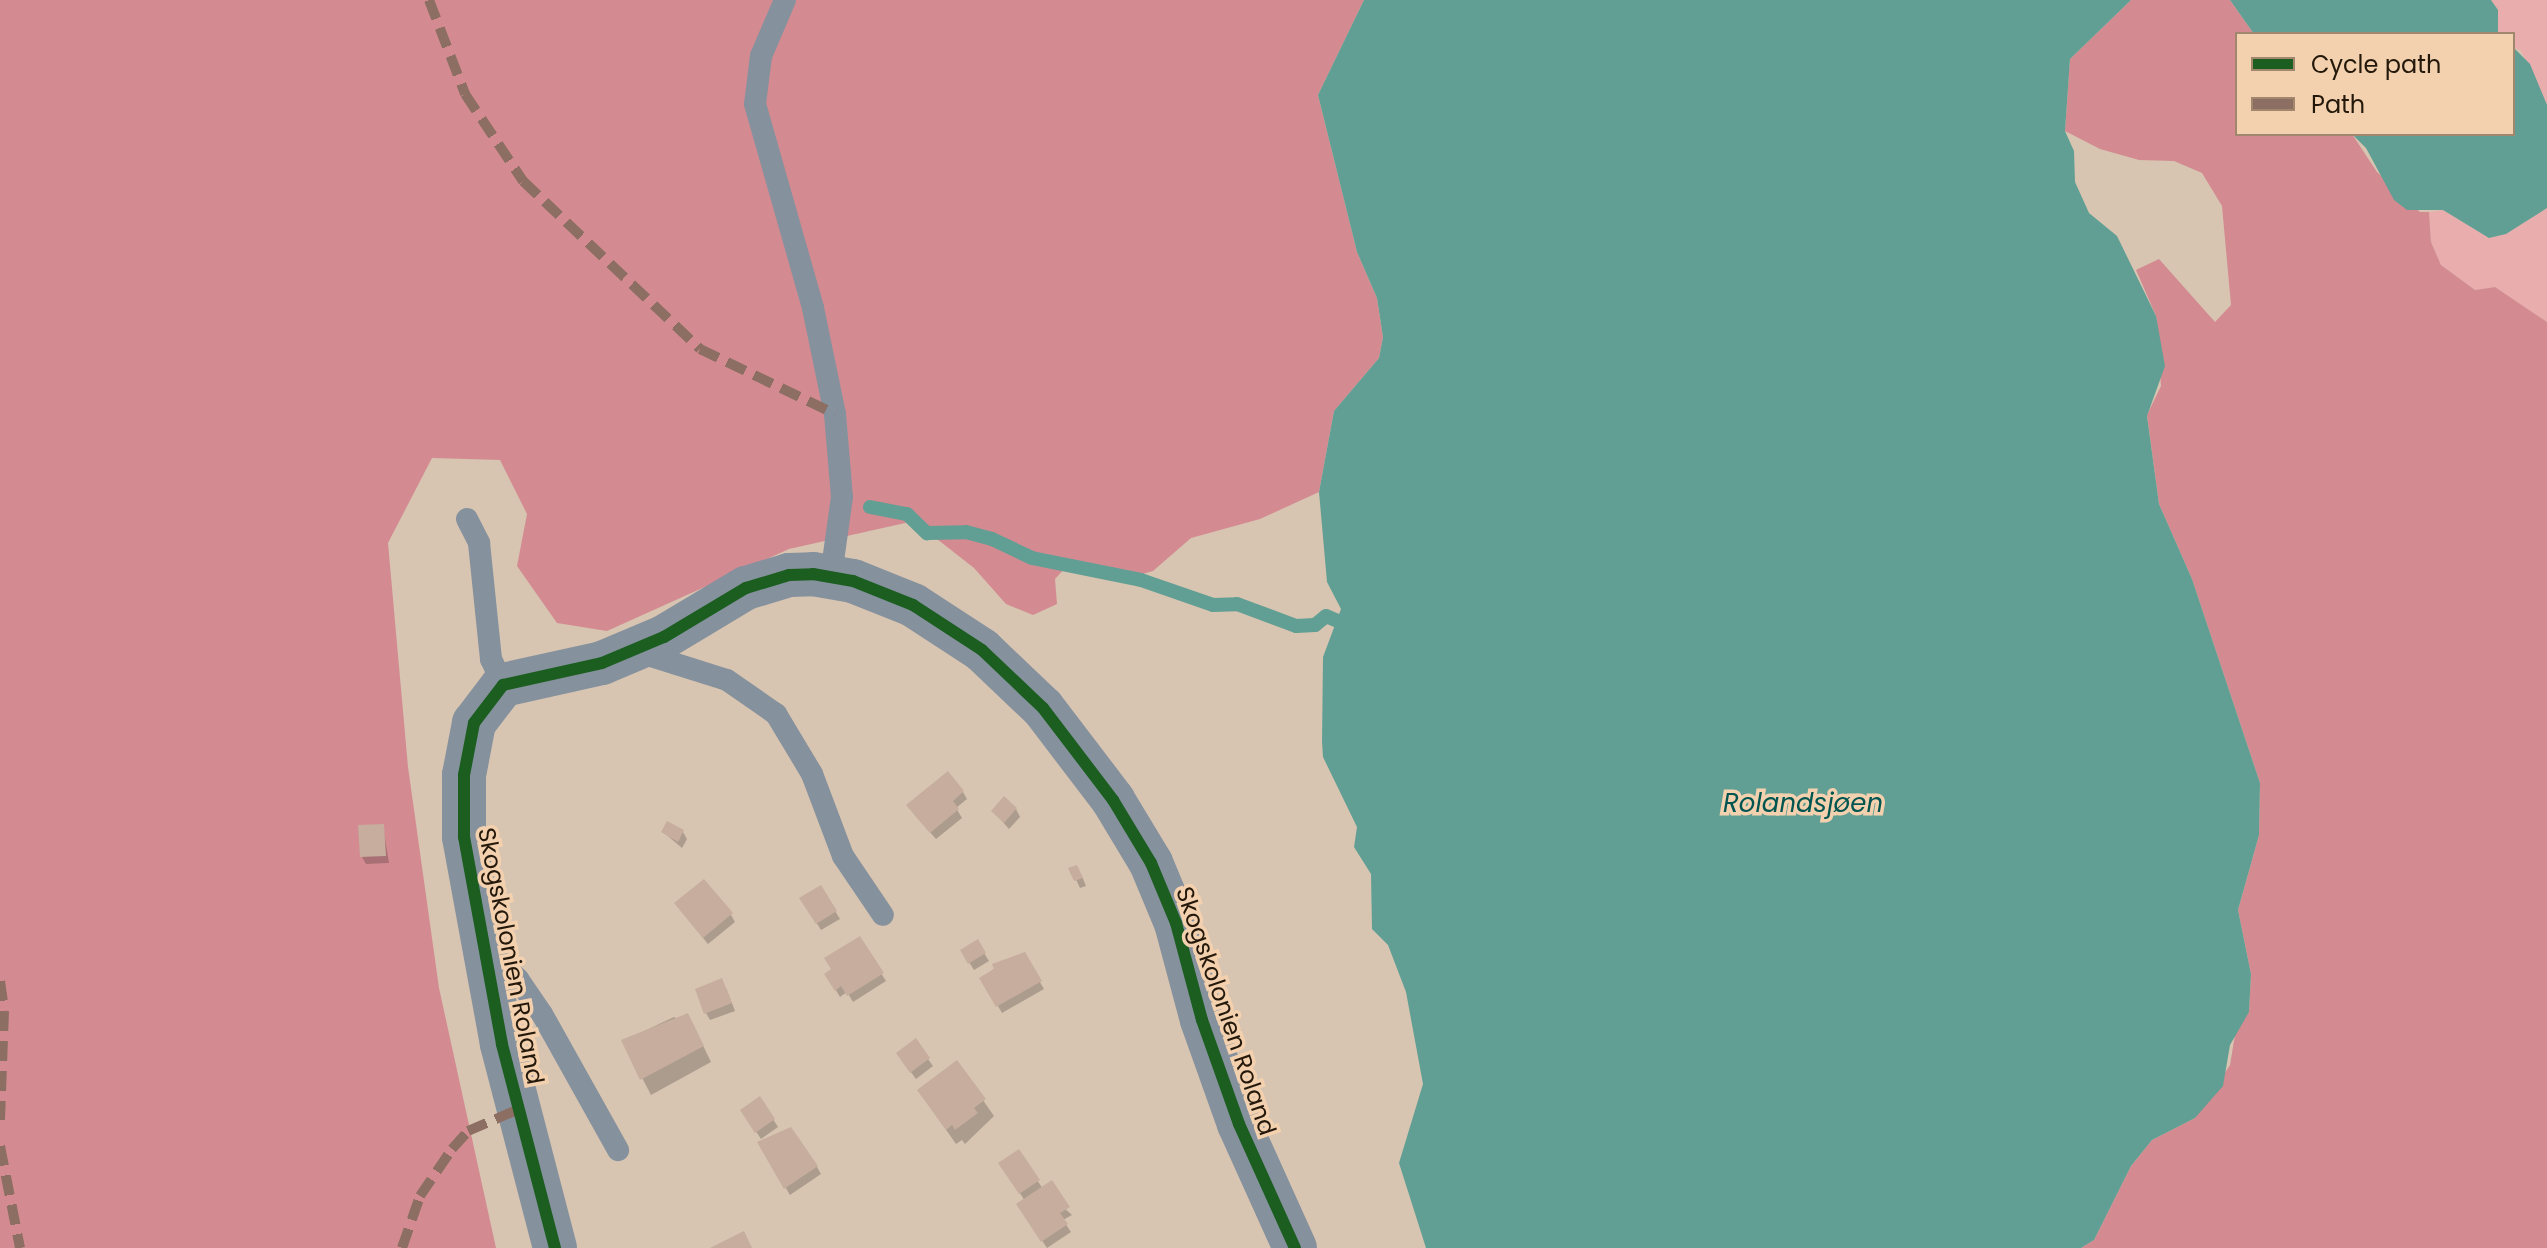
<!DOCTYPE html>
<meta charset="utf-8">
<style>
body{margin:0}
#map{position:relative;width:2547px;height:1248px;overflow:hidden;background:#d7c4b1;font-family:Poppins,sans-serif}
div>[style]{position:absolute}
.green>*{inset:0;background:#e9adae}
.forest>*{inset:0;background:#d38b91}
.water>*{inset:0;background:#619f94}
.shadow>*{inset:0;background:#0003}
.stream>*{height:14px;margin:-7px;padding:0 7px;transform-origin:7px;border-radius:7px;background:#619f94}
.building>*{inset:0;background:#c6ad9d}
.lane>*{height:22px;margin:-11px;padding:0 11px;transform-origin:11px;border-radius:11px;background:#85919d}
.street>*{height:44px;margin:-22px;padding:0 22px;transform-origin:22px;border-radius:22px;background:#85919d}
.quiet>*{height:10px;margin-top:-5px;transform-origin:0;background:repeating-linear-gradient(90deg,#8d6e63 0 20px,transparent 0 30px)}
.cycleway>*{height:12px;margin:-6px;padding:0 6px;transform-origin:6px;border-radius:6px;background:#1b5e20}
span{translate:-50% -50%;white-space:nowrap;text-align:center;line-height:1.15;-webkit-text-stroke:7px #f3d1af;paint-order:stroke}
.street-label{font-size:24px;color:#24180b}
.water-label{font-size:26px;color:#005550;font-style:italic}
.legend{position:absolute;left:2235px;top:32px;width:280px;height:104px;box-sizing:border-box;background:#f3d1af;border:2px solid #a0876d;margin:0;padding:10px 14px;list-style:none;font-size:24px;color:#24180b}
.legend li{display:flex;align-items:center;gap:16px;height:40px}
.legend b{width:40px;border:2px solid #a0876d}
</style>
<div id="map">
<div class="green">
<i style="clip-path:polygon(2491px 0,2547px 0,2547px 105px,2521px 51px,2513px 47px,2513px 34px,2498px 34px,2498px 10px)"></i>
<i style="clip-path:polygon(2547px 208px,2547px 322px,2495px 287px,2475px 290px,2441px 265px,2431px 242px,2429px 212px,2443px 210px,2489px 238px,2506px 234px)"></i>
</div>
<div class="forest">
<i style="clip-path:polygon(0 0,1364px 0,1318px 95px,1357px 252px,1377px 298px,1383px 337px,1379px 358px,1334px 411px,1319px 492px,1260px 519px,1191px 538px,1153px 571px,1121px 580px,1066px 567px,1055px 579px,1057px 604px,1033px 615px,1006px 604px,974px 568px,914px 521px,789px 549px,607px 631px,557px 623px,517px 566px,527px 514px,500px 460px,432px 458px,388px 543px,408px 767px,439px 988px,496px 1248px,0 1248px)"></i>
<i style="clip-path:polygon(2131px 0,2230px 0,2254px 34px,2237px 34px,2237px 134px,2352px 134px,2377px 172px,2420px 212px,2429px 212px,2431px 242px,2441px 265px,2475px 290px,2495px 287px,2547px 322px,2547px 1248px,2081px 1248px,2094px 1240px,2131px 1166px,2152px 1140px,2195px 1118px,2230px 1065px,2236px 1029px,2249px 1012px,2251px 974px,2238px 910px,2259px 835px,2260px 783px,2192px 579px,2159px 504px,2147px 415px,2161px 386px,2156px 316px,2136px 270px,2159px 259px,2215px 322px,2231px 305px,2222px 206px,2202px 173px,2174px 161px,2139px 160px,2100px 149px,2065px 131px,2070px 59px)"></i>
</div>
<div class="water">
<i style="clip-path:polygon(1364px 0,2131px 0,2070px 59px,2065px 131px,2074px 151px,2075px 182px,2089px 213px,2117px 236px,2156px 316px,2165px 366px,2147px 416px,2159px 504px,2192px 579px,2260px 783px,2259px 835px,2238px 910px,2251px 974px,2249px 1012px,2230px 1045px,2223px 1086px,2195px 1118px,2152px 1140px,2131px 1166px,2094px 1240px,2081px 1248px,1426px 1248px,1399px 1163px,1423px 1084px,1406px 992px,1388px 945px,1372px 929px,1371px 874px,1354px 847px,1357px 827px,1323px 757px,1322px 742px,1323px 657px,1341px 609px,1327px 582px,1319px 492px,1334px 411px,1379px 358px,1383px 337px,1377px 298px,1357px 252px,1318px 95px)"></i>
<i style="clip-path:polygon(2230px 0,2491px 0,2498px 10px,2498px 34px,2254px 34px)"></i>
<i style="clip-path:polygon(2513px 47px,2530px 64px,2547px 105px,2547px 208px,2506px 234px,2489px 238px,2443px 210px,2407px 210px,2394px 200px,2366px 148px,2352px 134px,2513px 134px)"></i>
</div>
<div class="shadow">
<i style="clip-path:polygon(963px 792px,967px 799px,956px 808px,962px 818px,936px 839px,913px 813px)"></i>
<i style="clip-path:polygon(1016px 809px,1020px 817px,1009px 829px,994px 812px)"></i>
<i style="clip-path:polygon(383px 826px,389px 863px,366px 864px,362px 857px)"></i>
<i style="clip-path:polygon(663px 832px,683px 832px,687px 839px,682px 848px)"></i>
<i style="clip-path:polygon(1071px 869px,1081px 874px,1086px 886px,1080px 888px)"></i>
<i style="clip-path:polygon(820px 887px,840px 919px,821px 930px,802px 899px)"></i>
<i style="clip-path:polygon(681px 911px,731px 915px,735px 922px,708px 944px)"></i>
<i style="clip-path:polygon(859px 938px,886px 981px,853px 1002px,847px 992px,840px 997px,831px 982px)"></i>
<i style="clip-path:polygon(977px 942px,989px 961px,974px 970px,962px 951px)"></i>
<i style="clip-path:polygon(1024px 955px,1044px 989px,1002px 1013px,982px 978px,1004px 961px)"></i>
<i style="clip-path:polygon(726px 988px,735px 1011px,710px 1020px,706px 1013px)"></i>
<i style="clip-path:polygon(674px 1017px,696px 1031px,711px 1062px,651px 1095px,623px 1041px)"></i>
<i style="clip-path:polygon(915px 1041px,933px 1066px,916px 1079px,902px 1060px)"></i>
<i style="clip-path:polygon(957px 1063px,994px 1116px,965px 1144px,962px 1140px,956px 1144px,919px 1091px)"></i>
<i style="clip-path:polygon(760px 1099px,778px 1127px,761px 1139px,747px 1118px)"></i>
<i style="clip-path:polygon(759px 1143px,817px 1167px,821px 1174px,790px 1195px)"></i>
<i style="clip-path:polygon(1018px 1151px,1043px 1189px,1072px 1215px,1063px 1220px,1071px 1232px,1047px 1248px,1023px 1212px,1025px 1201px,1005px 1170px)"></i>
</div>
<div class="stream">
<i style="left:870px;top:507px;width:38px;rotate:11deg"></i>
<i style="left:907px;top:514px;width:28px;rotate:44deg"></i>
<i style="left:927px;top:533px;width:39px;rotate:-1deg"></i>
<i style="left:966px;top:532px;width:27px;rotate:15deg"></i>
<i style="left:992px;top:539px;width:44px;rotate:25.4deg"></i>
<i style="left:1032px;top:558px;width:111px;rotate:11.4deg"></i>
<i style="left:1141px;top:580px;width:76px;rotate:19.1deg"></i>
<i style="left:1213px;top:605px;width:24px;rotate:-2deg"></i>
<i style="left:1237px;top:604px;width:63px;rotate:20.4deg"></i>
<i style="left:1296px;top:626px;width:19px;rotate:-3deg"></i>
<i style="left:1315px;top:625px;width:14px;rotate:-39deg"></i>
<i style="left:1326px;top:616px;width:15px;rotate:23deg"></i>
</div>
<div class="building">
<i style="clip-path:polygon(948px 771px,964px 791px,953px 801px,959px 809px,930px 833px,906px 805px)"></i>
<i style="clip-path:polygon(1004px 796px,1017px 808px,1004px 823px,991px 811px)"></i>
<i style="clip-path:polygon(667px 821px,684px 830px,678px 842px,661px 832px)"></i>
<i style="clip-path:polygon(384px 824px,386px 856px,360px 857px,358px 825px)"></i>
<i style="clip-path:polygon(1077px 865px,1083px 878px,1074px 881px,1068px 868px)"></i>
<i style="clip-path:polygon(704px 879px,733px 913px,703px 938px,674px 903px)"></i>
<i style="clip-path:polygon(821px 885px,837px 911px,816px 924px,799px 898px)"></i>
<i style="clip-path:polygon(860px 936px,884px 973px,847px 996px,841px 986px,835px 991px,824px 974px,831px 969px,824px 958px)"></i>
<i style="clip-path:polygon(978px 939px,986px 953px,968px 964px,960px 950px)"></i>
<i style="clip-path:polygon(1025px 952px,1042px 981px,996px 1007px,979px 978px,994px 969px,992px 964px)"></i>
<i style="clip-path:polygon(722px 978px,732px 1003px,704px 1014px,695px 989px)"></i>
<i style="clip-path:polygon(688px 1013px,704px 1046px,640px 1080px,621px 1040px)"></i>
<i style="clip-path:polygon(916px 1038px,930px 1058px,910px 1073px,896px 1053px)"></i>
<i style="clip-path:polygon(957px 1060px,986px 1099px,974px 1108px,978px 1113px,955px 1130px,952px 1125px,946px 1130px,917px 1090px)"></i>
<i style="clip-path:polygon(760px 1096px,775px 1119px,755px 1133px,740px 1110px)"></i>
<i style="clip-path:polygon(791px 1127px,818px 1166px,784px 1189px,757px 1142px)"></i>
<i style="clip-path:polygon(1019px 1149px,1040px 1180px,1019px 1194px,998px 1163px)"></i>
<i style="clip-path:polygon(1052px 1180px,1070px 1207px,1060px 1213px,1068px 1224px,1041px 1242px,1016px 1204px)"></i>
<i style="clip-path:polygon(744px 1231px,752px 1248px,710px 1248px)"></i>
</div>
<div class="lane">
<i style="left:785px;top:0;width:61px;rotate:113.2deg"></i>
<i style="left:761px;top:56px;width:48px;rotate:97.1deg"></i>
<i style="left:755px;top:104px;width:212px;rotate:74.1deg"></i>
<i style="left:813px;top:308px;width:108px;rotate:78.3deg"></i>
<i style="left:835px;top:414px;width:83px;rotate:85.2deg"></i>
<i style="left:842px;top:497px;width:79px;rotate:98deg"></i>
<i style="left:467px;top:519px;width:27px;rotate:63deg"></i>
<i style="left:479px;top:543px;width:117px;rotate:84.1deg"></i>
<i style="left:491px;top:659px;width:29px;rotate:65deg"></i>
<i style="left:635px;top:651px;width:96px;rotate:17.5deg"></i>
<i style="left:727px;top:680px;width:60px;rotate:34.8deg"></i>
<i style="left:776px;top:714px;width:70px;rotate:59deg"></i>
<i style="left:812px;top:774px;width:88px;rotate:69.3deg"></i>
<i style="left:843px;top:856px;width:71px;rotate:55.9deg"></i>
<i style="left:489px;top:952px;width:40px;rotate:43deg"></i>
<i style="left:518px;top:979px;width:42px;rotate:55.6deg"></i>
<i style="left:542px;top:1014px;width:156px;rotate:60.8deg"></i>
</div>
<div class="street">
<i style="left:555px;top:1248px;width:211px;rotate:-104.6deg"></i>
<i style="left:502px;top:1044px;width:210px;rotate:-100.4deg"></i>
<i style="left:464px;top:837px;width:62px;rotate:-90deg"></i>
<i style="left:464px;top:775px;width:53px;rotate:-79.1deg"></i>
<i style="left:474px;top:723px;width:48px;rotate:-52.7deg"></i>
<i style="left:503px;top:685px;width:101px;rotate:-12.5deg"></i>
<i style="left:602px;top:663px;width:67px;rotate:-22.8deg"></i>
<i style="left:664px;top:637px;width:96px;rotate:-30.9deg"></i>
<i style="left:746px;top:588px;width:45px;rotate:-16.8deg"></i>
<i style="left:789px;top:575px;width:24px;rotate:-2deg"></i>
<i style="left:813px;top:574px;width:41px;rotate:9.9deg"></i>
<i style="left:853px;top:581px;width:65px;rotate:21.8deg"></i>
<i style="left:913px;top:605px;width:82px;rotate:33.1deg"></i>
<i style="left:982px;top:650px;width:84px;rotate:43.6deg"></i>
<i style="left:1043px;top:708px;width:116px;rotate:52.7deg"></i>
<i style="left:1113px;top:800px;width:74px;rotate:58.9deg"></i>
<i style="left:1151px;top:863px;width:65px;rotate:67.4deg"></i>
<i style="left:1176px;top:923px;width:100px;rotate:75deg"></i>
<i style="left:1202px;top:1020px;width:110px;rotate:70.4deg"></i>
<i style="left:1239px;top:1124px;width:136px;rotate:65.7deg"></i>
</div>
<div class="quiet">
<i style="left:429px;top:0;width:101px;rotate:69deg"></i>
<i style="left:465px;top:94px;width:105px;rotate:56.3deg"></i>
<i style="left:523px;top:181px;width:244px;rotate:43.5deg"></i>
<i style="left:700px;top:349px;width:150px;rotate:25.7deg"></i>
<i style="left:0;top:981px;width:30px;rotate:82deg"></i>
<i style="left:4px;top:1011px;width:109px;rotate:92.1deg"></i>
<i style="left:0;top:1146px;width:104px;rotate:78.9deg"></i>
<i style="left:402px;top:1248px;width:55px;rotate:-70.9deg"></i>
<i style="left:420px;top:1196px;width:57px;rotate:-55.8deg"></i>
<i style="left:452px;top:1149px;width:24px;rotate:-48deg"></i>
<i style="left:468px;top:1131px;width:56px;rotate:-23.3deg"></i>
</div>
<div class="cycleway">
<i style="left:555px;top:1248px;width:211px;rotate:-104.6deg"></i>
<i style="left:502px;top:1044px;width:210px;rotate:-100.4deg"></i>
<i style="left:464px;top:837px;width:62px;rotate:-90deg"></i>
<i style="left:464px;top:775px;width:53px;rotate:-79.1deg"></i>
<i style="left:474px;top:723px;width:48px;rotate:-52.7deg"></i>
<i style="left:503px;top:685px;width:101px;rotate:-12.5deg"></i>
<i style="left:602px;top:663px;width:67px;rotate:-22.8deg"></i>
<i style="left:664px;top:637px;width:96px;rotate:-30.9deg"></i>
<i style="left:746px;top:588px;width:45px;rotate:-16.8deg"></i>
<i style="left:789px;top:575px;width:24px;rotate:-2deg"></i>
<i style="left:813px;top:574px;width:41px;rotate:9.9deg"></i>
<i style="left:853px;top:581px;width:65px;rotate:21.8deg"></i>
<i style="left:913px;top:605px;width:82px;rotate:33.1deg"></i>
<i style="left:982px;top:650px;width:84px;rotate:43.6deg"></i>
<i style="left:1043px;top:708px;width:116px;rotate:52.7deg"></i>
<i style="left:1113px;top:800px;width:74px;rotate:58.9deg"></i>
<i style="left:1151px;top:863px;width:65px;rotate:67.4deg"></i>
<i style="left:1176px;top:923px;width:100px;rotate:75deg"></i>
<i style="left:1202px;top:1020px;width:110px;rotate:70.4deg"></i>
<i style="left:1239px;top:1124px;width:136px;rotate:65.7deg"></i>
</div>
<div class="street-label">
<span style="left:511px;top:956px;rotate:79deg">Skogskolonien Roland</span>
<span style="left:1226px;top:1011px;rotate:71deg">Skogskolonien Roland</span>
</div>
<div class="water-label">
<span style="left:1803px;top:804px">Rolandsjøen</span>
</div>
<ul class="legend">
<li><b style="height:10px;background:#1b5e20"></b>Cycle path</li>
<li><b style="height:10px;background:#8d6e63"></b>Path</li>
</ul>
</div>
